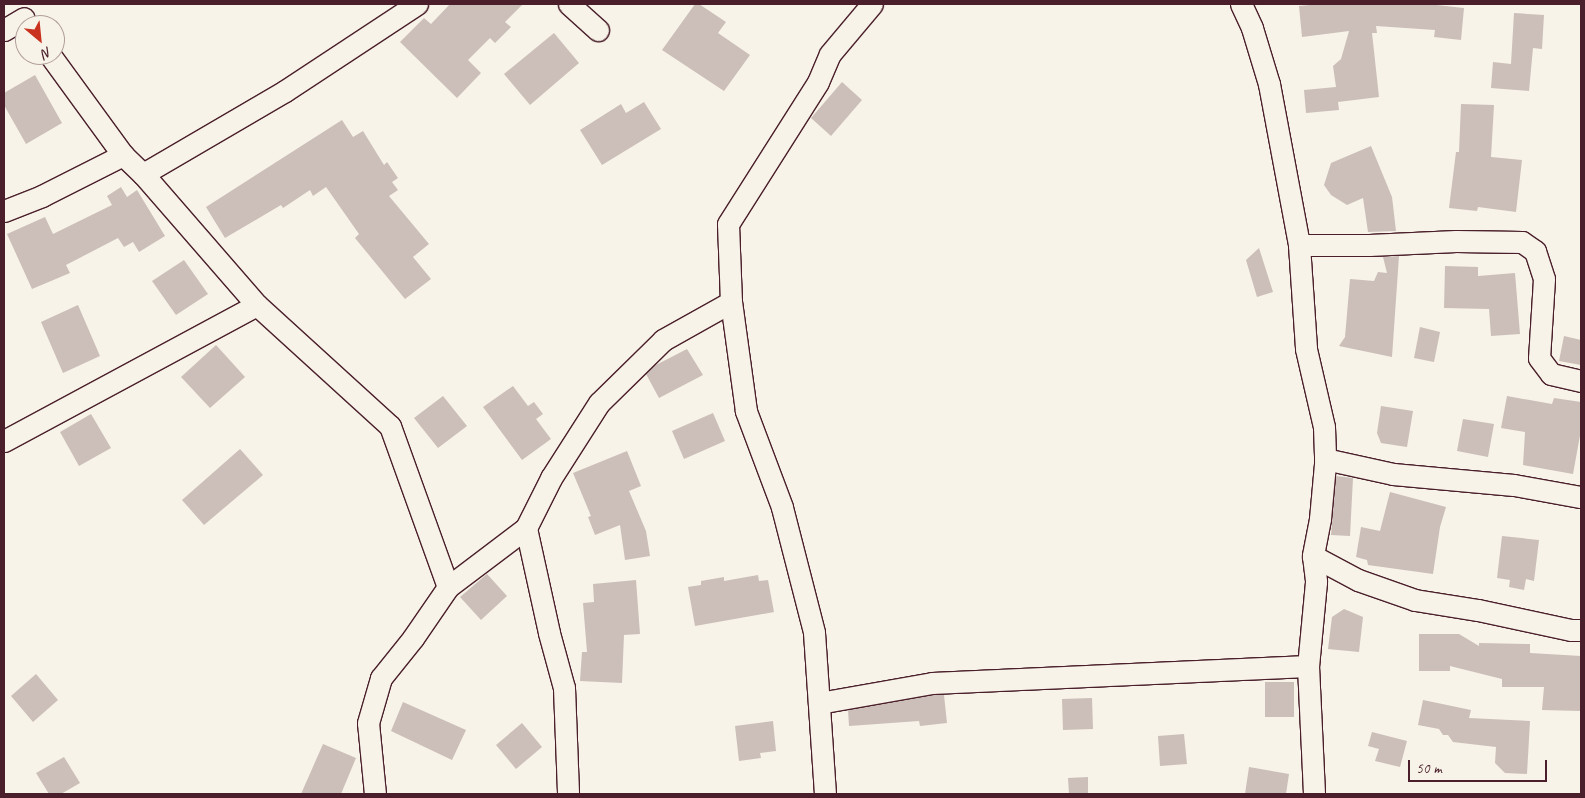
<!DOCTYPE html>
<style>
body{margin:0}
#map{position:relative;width:1585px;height:798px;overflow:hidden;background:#f7f3e8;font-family:Caveat,sans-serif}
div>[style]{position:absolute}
.building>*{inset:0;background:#ccbfb9}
.roads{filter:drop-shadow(1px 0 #4a1f2b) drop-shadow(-1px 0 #4a1f2b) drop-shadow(0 1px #4a1f2b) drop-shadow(0 -1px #4a1f2b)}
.street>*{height:21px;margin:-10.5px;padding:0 10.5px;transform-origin:10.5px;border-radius:10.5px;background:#f7f3e8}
span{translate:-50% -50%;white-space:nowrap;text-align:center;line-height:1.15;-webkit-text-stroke:4px #f7f3e8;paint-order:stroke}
.frame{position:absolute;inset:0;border:5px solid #4a1f2b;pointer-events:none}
.north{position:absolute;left:15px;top:15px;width:50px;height:50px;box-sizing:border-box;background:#f7f3e8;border:1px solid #b29e9c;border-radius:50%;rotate:152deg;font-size:14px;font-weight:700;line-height:20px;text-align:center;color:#4a1f2b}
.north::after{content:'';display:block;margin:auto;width:18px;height:22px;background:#c8321e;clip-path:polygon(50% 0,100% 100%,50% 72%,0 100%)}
.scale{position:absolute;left:1408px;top:760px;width:139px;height:22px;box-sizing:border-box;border:2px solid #4a1f2b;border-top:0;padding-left:6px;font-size:15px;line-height:18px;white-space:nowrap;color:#4a1f2b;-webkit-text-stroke:4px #f7f3e8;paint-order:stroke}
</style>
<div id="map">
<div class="building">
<i style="clip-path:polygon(450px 4px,523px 4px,505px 22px,511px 27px,495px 43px,490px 38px,468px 60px,481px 73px,457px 98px,400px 42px,424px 18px,431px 24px)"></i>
<i style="clip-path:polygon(695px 4px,699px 4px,726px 22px,718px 33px,750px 55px,724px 91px,662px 50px)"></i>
<i style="clip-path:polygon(1320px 4px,1427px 4px,1464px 8px,1461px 40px,1434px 37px,1435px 30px,1376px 26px,1377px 33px,1372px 33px,1379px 97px,1338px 102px,1339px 110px,1306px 113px,1304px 90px,1336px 87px,1333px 66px,1341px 59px,1349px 31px,1302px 37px,1299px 6px)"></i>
<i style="clip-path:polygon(1514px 13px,1544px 15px,1542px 49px,1533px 48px,1529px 91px,1491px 88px,1493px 62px,1511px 64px)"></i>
<i style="clip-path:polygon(554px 33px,579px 63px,530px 105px,504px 74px)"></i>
<i style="clip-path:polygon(35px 75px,62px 123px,26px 144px,4px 105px,4px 93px)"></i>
<i style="clip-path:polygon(842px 82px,862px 100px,831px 136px,811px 118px)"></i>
<i style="clip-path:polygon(644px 102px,661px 129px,602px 165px,580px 130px,621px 104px,626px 113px)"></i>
<i style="clip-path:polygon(1461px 104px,1494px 105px,1491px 157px,1522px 160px,1516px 212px,1478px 207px,1477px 211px,1449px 208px,1456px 152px,1459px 152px)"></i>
<i style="clip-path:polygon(342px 120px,353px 137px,363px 131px,384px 165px,387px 162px,398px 178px,392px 182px,398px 190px,389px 196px,429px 244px,413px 257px,431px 279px,405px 299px,355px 238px,359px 234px,326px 187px,313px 196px,310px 190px,283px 208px,281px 205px,225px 238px,206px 207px)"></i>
<i style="clip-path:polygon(1371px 146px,1392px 197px,1396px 231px,1368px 232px,1363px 198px,1347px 205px,1331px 195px,1324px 185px,1331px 163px)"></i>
<i style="clip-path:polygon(121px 187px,127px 197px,137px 190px,165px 236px,139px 252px,133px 242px,124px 247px,118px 238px,66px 265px,70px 273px,32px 289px,7px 234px,45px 217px,53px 234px,112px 205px,107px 196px)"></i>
<i style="clip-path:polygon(1259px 248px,1273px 292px,1257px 297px,1246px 260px)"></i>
<i style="clip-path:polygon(1399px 256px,1392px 357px,1339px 346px,1345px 337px,1350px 279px,1374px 281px,1378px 272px,1387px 273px,1383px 257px)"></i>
<i style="clip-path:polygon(184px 260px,208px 294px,176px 315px,152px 281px)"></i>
<i style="clip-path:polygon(1445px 266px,1478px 267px,1478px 276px,1515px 273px,1520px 334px,1491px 336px,1489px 309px,1444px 308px)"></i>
<i style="clip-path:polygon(78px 305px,100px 356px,63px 373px,41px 322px)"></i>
<i style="clip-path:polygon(1420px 327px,1440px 332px,1434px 362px,1414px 358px)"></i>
<i style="clip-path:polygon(1564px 336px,1581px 340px,1581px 365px,1559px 361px)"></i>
<i style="clip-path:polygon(216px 345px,245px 377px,210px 408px,181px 377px)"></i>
<i style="clip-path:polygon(687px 349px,703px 375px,659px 398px,646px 374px,654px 366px)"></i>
<i style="clip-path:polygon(513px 386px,528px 406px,534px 402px,543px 414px,536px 419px,551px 439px,522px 460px,483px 407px)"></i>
<i style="clip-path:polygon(443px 396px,467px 426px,438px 448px,414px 418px)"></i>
<i style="clip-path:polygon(1507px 396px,1552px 404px,1554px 398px,1581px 402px,1581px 430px,1573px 474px,1523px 465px,1525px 432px,1501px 428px)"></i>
<i style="clip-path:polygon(1381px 406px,1413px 411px,1407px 447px,1381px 443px,1377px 433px)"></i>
<i style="clip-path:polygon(713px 413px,725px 441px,684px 459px,672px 431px)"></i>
<i style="clip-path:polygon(91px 414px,111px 448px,79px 466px,60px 432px)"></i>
<i style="clip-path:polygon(1463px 419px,1494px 424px,1488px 457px,1457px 451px)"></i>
<i style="clip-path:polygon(240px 449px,263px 475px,204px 525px,182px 500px)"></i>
<i style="clip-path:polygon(627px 451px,641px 486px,629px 491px,646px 531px,650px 556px,625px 560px,620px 525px,595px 535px,588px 517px,591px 516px,573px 473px)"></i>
<i style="clip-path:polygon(1336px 476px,1353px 478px,1350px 536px,1331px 535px)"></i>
<i style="clip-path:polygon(1390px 492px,1446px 507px,1440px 527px,1433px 574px,1368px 565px,1367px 560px,1356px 557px,1361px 527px,1380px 531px)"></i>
<i style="clip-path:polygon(1502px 536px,1539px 540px,1534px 581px,1526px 579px,1524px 590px,1509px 587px,1510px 580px,1497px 578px)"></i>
<i style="clip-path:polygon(487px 574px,507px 596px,481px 620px,460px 597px)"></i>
<i style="clip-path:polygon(758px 575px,759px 581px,768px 580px,774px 612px,695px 626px,688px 587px,701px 585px,701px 581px,724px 577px,724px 581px)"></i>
<i style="clip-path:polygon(636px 580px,640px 634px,624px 635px,622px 683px,580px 681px,582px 652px,587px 652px,583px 603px,594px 602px,593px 584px)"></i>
<i style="clip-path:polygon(1344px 609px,1363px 617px,1359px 652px,1328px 649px,1332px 617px)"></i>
<i style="clip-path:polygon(1419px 634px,1459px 634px,1479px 646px,1479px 643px,1530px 644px,1530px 653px,1581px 656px,1581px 711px,1542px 710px,1544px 687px,1502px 687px,1502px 679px,1450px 666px,1450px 671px,1419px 671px)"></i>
<i style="clip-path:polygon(36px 674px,58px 700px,33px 722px,11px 696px)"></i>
<i style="clip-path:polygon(1265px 682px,1294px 682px,1294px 717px,1265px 717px)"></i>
<i style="clip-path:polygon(933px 695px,944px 695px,947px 723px,920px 726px,919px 721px,849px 726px,848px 710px)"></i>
<i style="clip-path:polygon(1092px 698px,1093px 729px,1063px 730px,1062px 699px)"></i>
<i style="clip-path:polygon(1423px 700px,1471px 710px,1469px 718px,1530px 721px,1527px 774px,1505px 773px,1495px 763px,1496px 747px,1453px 742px,1448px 735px,1443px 735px,1439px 729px,1418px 725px)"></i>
<i style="clip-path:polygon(403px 702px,466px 730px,452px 760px,391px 731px)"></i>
<i style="clip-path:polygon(773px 721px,776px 751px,760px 753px,761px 758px,739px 761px,735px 726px)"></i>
<i style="clip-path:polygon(522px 723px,542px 747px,516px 769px,496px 745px)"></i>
<i style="clip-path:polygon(1372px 732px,1407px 741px,1400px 767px,1375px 761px,1379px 749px,1368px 746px)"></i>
<i style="clip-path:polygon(1184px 734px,1187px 764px,1160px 766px,1158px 736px)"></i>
<i style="clip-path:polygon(323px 744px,356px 758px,341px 794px,301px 794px)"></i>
<i style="clip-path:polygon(64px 757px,80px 783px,61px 794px,49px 794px,36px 773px)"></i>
<i style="clip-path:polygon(1249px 767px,1289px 774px,1286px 794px,1245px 794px)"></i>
<i style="clip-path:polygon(1088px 777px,1088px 794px,1069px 794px,1068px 778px)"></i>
</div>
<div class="roads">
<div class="street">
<i style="left:569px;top:4px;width:39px;rotate:42deg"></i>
<i style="left:1241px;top:4px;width:26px;rotate:65deg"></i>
<i style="left:1252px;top:28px;width:59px;rotate:73.1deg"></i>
<i style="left:1269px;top:84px;width:164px;rotate:79.4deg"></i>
<i style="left:1299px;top:245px;width:104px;rotate:86.1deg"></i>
<i style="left:1306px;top:349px;width:80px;rotate:77deg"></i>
<i style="left:1324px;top:427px;width:37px;rotate:88deg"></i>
<i style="left:1325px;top:464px;width:55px;rotate:95.2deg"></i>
<i style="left:1320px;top:519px;width:38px;rotate:101deg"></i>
<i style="left:1313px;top:556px;width:51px;rotate:28.1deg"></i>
<i style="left:1358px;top:580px;width:60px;rotate:19.3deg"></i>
<i style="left:1415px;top:600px;width:64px;rotate:9deg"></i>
<i style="left:1478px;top:610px;width:95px;rotate:12.1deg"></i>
<i style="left:1571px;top:630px;width:10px"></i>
<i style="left:4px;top:30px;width:23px;rotate:-31deg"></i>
<i style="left:50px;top:55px;width:124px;rotate:53.9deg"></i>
<i style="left:123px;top:155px;width:28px;rotate:44deg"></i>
<i style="left:143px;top:174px;width:174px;rotate:49deg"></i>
<i style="left:257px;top:305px;width:180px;rotate:42.3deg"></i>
<i style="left:390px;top:426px;width:171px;rotate:70.2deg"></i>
<i style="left:448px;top:587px;width:98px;rotate:-37.1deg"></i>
<i style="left:526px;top:528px;width:56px;rotate:-63.4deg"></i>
<i style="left:551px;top:478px;width:89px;rotate:-57.4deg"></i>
<i style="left:599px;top:403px;width:90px;rotate:-44.5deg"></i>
<i style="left:663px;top:340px;width:78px;rotate:-29.2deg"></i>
<i style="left:143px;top:174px;width:164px;rotate:-30.3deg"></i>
<i style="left:285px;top:91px;width:158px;rotate:-33.4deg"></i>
<i style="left:4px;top:211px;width:41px;rotate:-21.5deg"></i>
<i style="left:42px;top:196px;width:91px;rotate:-26.8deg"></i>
<i style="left:1299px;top:245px;width:70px"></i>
<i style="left:1369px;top:245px;width:87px;rotate:-2.6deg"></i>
<i style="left:1456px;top:241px;width:66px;rotate:0.9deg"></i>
<i style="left:1522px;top:242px;width:16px;rotate:35deg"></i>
<i style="left:1535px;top:251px;width:29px;rotate:72deg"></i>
<i style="left:1544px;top:279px;width:79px;rotate:93.6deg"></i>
<i style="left:1539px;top:358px;width:20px;rotate:53deg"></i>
<i style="left:1551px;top:374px;width:31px;rotate:13deg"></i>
<i style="left:4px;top:441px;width:287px;rotate:-28.3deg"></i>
<i style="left:1325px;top:459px;width:70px;rotate:12.4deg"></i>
<i style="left:1393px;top:474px;width:121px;rotate:5.2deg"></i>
<i style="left:1514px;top:485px;width:68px;rotate:10.2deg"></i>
<i style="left:526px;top:528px;width:107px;rotate:77.6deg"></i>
<i style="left:549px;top:633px;width:57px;rotate:74.7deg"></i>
<i style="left:564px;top:688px;width:106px;rotate:87.8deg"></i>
<i style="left:1313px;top:556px;width:26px;rotate:83deg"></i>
<i style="left:1316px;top:582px;width:84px;rotate:95.4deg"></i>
<i style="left:1308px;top:666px;width:128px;rotate:87.3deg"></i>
<i style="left:819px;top:703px;width:115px;rotate:-10deg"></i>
<i style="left:932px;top:683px;width:376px;rotate:-2.6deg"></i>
<i style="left:375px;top:794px;width:71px;rotate:-95.6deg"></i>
<i style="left:368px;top:723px;width:47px;rotate:-73.9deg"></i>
<i style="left:381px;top:678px;width:51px;rotate:-51.3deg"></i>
<i style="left:413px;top:638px;width:62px;rotate:-55.5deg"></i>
<i style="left:825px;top:794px;width:162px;rotate:-93.9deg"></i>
<i style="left:814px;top:632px;width:129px;rotate:-104.4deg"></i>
<i style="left:782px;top:507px;width:103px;rotate:-110.6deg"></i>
<i style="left:746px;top:411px;width:110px;rotate:-97.8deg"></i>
<i style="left:731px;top:302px;width:78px;rotate:-92.2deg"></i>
<i style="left:728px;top:224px;width:168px;rotate:-57.6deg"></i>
<i style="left:818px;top:82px;width:30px;rotate:-67deg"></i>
<i style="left:830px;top:54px;width:65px;rotate:-50deg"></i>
</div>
</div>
<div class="frame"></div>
<div class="north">N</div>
<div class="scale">50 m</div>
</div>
